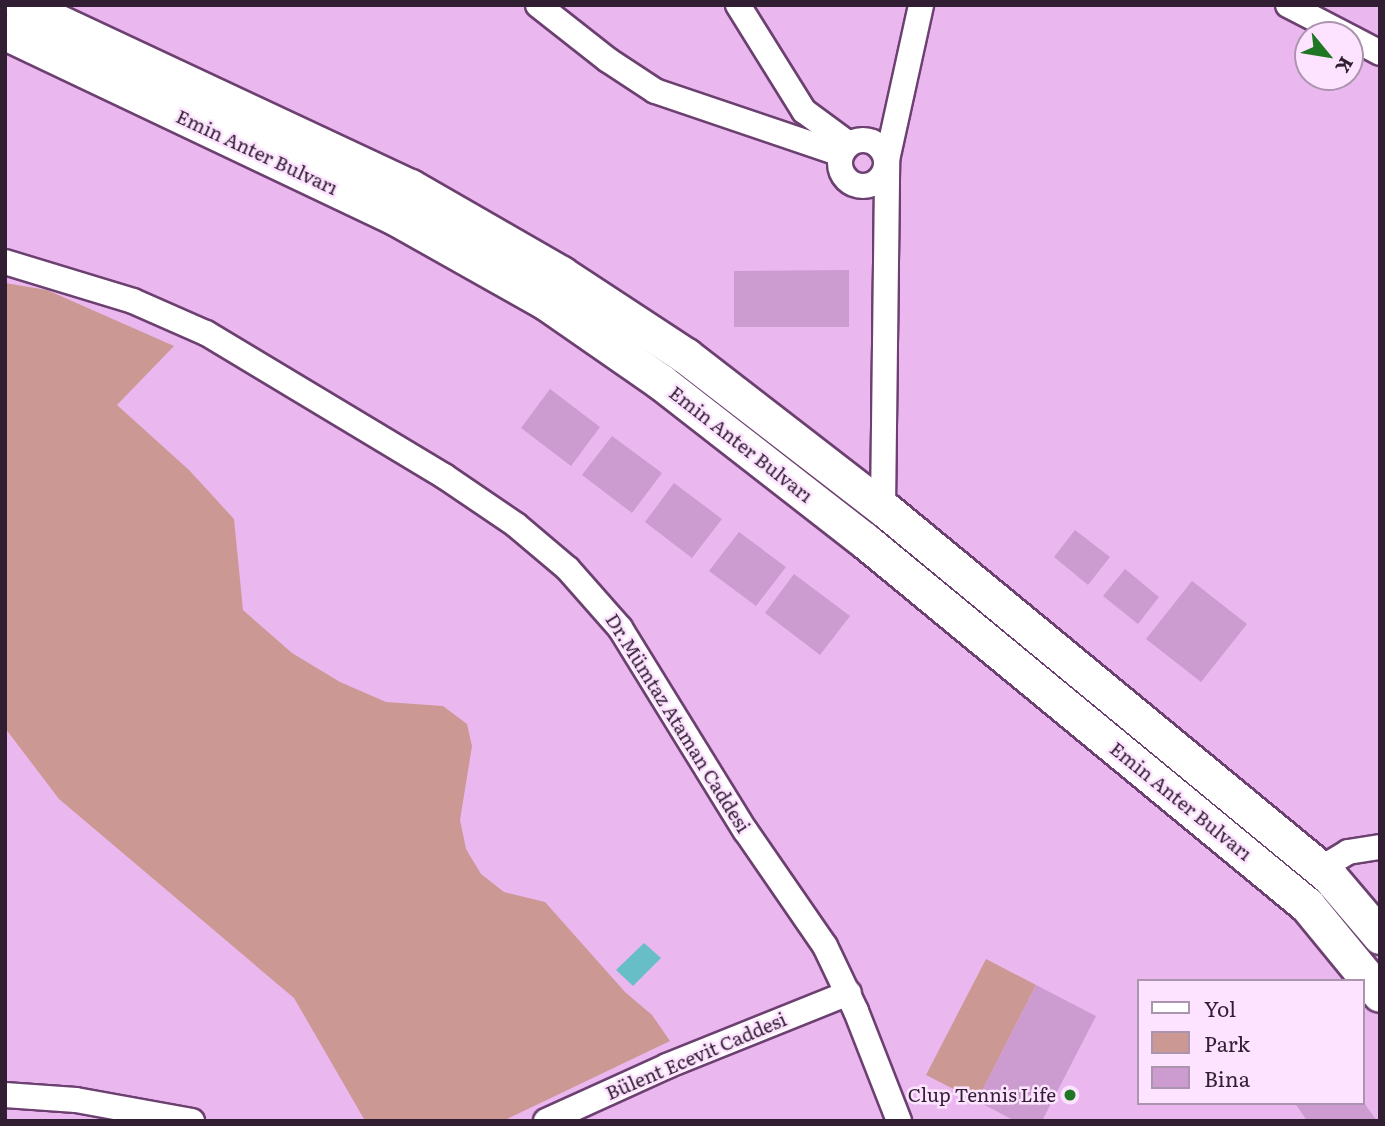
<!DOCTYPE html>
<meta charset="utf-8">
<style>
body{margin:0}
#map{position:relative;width:1385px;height:1126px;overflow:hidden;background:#eab8ee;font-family:Literata,serif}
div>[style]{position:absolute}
.green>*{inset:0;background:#cb9894}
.water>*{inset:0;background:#68bec7}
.building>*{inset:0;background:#cc9bd0}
.roads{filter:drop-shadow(2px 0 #6c4070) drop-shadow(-2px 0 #6c4070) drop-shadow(0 2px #6c4070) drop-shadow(0 -2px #6c4070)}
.minor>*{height:24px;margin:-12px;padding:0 12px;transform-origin:12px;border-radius:12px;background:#fff}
.minor>.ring{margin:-12px;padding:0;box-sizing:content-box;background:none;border:24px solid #fff;border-radius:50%}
.highway>*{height:35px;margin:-17.5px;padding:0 17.5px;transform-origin:17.5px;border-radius:17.5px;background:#fff}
.dots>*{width:19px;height:19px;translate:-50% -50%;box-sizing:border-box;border:4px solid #fde3ff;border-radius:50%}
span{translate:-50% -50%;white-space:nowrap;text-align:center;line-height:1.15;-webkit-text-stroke:5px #fde3ff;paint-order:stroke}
.street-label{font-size:19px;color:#311e33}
.poi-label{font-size:19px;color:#311e33}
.right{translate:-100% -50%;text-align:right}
.frame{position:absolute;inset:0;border:7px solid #311e33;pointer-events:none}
.legend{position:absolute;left:1137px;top:979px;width:228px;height:126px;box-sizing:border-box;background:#fde3ff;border:2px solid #ab94ad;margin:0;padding:9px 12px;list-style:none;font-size:21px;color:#311e33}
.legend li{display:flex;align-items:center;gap:14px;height:35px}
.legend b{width:35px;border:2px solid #ab94ad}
.north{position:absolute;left:1294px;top:21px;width:70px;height:70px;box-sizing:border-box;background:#fde3ff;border:2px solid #ab94ad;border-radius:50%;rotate:120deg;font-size:19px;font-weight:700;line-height:28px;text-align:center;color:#311e33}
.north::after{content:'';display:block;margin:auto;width:24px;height:32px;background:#1f7724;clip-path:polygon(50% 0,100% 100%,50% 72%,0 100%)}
</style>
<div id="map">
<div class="green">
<i style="clip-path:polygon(5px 283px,47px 290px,174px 346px,117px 405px,189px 470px,234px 519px,243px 610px,292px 653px,340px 682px,386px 702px,443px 706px,467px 724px,472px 746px,460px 820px,466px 849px,481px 874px,504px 892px,545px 902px,625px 992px,652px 1015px,670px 1041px,503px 1121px,364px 1119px,294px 998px,59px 799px,5px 728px)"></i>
<i style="clip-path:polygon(986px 959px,1036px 985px,977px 1101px,926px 1075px)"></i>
</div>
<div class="water">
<i style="clip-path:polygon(644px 943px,661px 958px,633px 986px,616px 970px)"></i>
</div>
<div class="building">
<i style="clip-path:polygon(849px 270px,849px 327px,734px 327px,734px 271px)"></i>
<i style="clip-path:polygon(550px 389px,600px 427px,571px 466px,521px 428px)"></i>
<i style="clip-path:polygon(612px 436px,662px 473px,632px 513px,582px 475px)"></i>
<i style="clip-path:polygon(674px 483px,722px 519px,692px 558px,645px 522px)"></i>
<i style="clip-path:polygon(1075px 530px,1110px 557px,1088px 585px,1054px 557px)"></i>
<i style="clip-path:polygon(739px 532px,786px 567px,756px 606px,709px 571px)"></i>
<i style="clip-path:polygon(1125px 569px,1159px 597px,1138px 624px,1103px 596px)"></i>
<i style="clip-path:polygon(794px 574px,850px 616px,820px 655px,765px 613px)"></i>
<i style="clip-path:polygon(1192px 581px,1247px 624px,1201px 682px,1146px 639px)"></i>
<i style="clip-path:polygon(1036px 985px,1096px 1016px,1042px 1121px,1015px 1121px,977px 1101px)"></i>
<i style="clip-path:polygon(1362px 1100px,1377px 1121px,1307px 1121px,1295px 1103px,1362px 1103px)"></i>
</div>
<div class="roads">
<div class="minor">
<i style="left:538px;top:5px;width:89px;rotate:38.2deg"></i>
<i style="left:608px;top:60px;width:56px;rotate:33.4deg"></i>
<i style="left:655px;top:91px;width:196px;rotate:18.7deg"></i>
<i style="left:738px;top:5px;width:125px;rotate:58.1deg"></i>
<i style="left:804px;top:111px;width:56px;rotate:36.3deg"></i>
<i style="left:1288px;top:5px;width:65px;rotate:27.3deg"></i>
<i style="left:1350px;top:37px;width:34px;rotate:28deg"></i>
<i class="ring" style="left:840px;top:140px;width:22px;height:22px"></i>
<i style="left:5px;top:262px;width:134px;rotate:16.9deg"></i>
<i style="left:133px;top:301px;width:80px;rotate:23.7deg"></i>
<i style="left:206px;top:333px;width:278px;rotate:31deg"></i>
<i style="left:444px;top:476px;width:87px;rotate:34.2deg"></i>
<i style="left:516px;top:525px;width:68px;rotate:40.2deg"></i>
<i style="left:568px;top:569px;width:79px;rotate:48.6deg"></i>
<i style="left:620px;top:628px;width:238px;rotate:58.3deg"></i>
<i style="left:745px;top:830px;width:141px;rotate:55.4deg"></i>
<i style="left:825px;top:946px;width:72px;rotate:64.5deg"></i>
<i style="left:856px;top:1011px;width:118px;rotate:68.6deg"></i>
<i style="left:883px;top:508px;width:348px;rotate:-89.3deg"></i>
<i style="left:887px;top:160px;width:159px;rotate:-77.6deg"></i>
<i style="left:1320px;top:869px;width:33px;rotate:-31deg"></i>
<i style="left:1348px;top:852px;width:32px;rotate:-9deg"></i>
<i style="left:5px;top:1095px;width:71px;rotate:4deg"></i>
<i style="left:76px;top:1100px;width:118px;rotate:10.3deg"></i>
<i style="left:546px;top:1121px;width:133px;rotate:-24.4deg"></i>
<i style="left:667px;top:1066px;width:196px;rotate:-21.9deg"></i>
</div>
<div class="highway">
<i style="left:21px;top:5px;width:429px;rotate:25.1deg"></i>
<i style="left:410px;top:187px;width:174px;rotate:29.9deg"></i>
<i style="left:561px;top:274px;width:149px;rotate:33.3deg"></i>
<i style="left:686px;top:356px;width:249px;rotate:37.7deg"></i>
<i style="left:883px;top:508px;width:578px;rotate:39.53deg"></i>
<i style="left:1329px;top:876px;width:79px;rotate:49.6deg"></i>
<i style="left:5px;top:32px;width:432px;rotate:25.4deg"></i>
<i style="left:395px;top:217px;width:173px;rotate:29.4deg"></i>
<i style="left:546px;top:302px;width:140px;rotate:34.8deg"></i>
<i style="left:661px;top:382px;width:257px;rotate:37.9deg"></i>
<i style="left:864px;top:540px;width:574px;rotate:39.49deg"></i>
<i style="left:1307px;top:905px;width:115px;rotate:50.6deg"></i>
</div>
</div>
<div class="dots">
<i style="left:1070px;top:1095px;background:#1f7724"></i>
</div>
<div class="street-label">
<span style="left:257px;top:152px;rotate:25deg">Emin Anter Bulvarı</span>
<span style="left:741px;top:444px;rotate:38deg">Emin Anter Bulvarı</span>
<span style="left:678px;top:723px;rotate:58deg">Dr.Mümtaz Ataman Caddesi</span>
<span style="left:1181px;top:801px;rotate:39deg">Emin Anter Bulvarı</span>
<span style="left:696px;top:1056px;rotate:-23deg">Bülent Ecevit Caddesi</span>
</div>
<div class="poi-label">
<span class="right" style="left:1056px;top:1095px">Clup Tennis Life</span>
</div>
<div class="frame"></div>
<ul class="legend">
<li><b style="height:9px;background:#fff"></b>Yol</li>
<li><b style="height:19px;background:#cb9894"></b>Park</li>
<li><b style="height:19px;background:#cc9bd0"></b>Bina</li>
</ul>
<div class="north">K</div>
</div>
